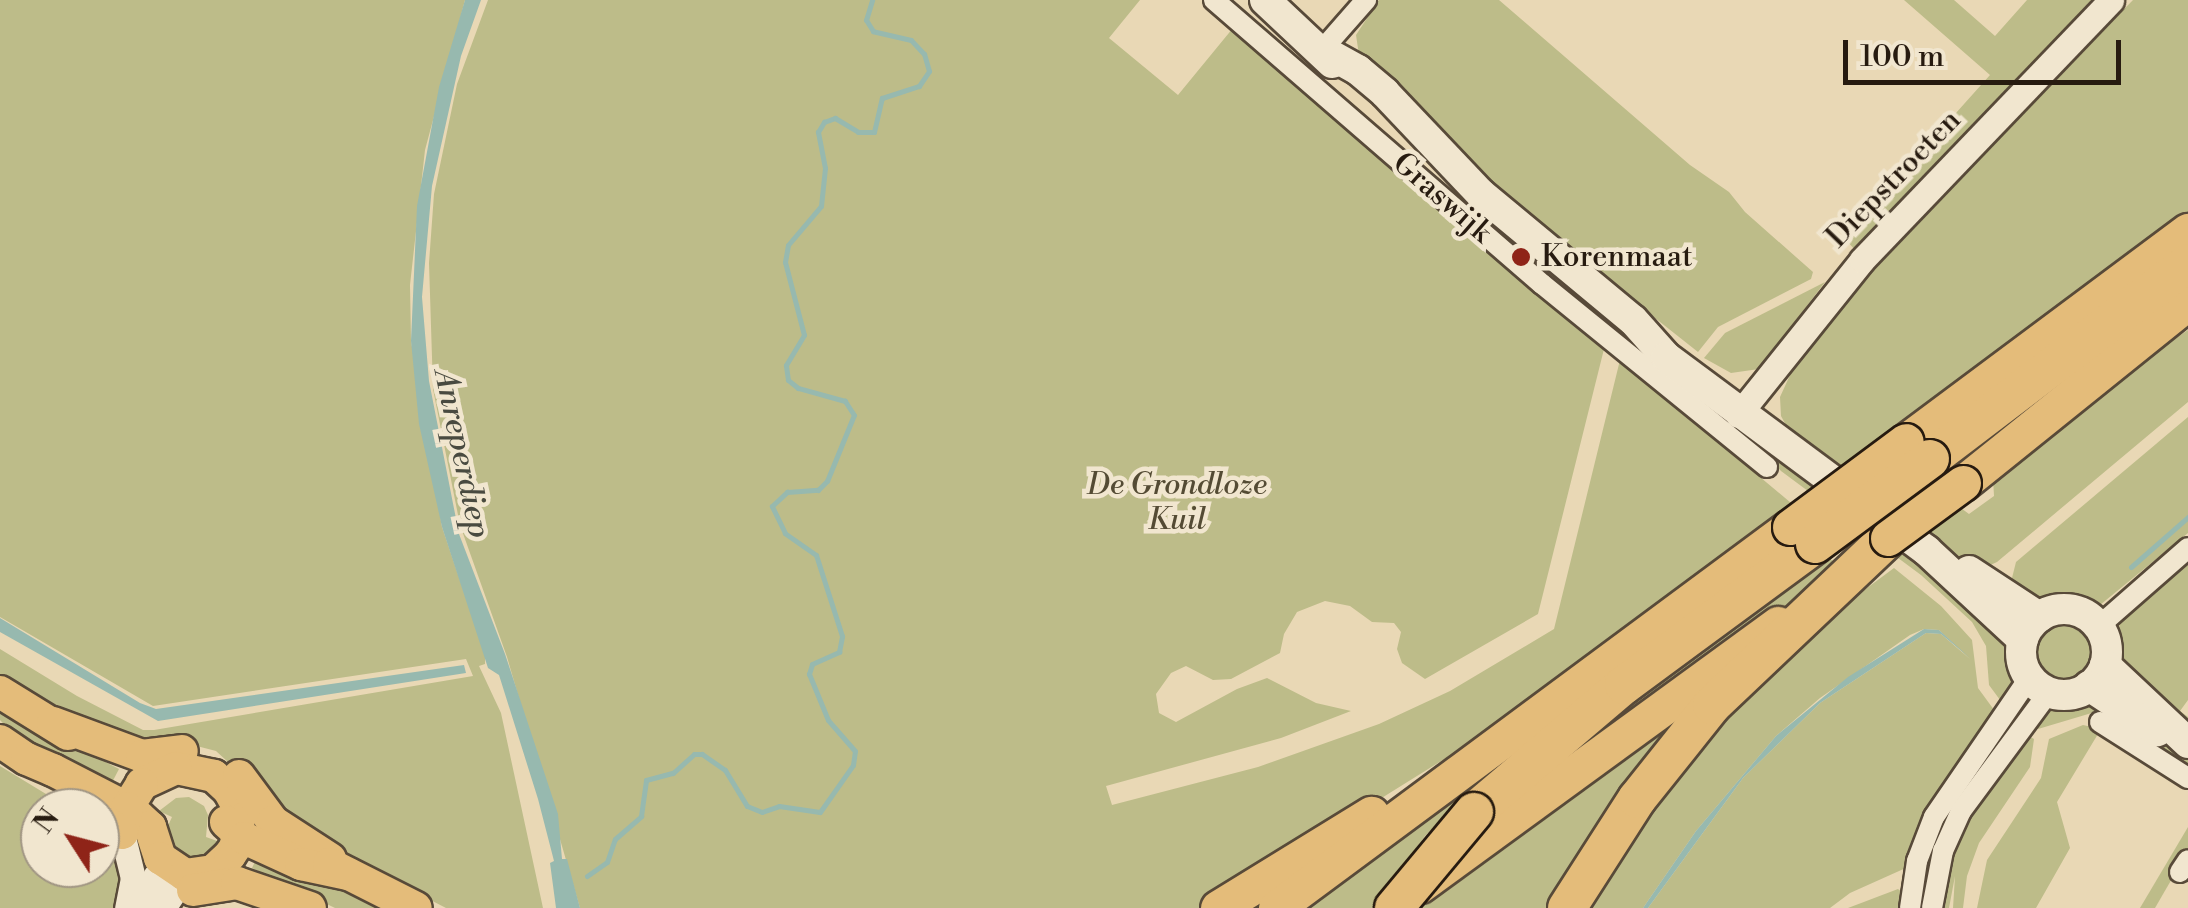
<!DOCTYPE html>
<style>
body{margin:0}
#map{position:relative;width:2188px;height:908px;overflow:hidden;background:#e9d8b5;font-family:"Libre Bodoni",serif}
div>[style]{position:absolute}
.green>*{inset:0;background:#bdbc89}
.round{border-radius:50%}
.water>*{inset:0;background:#97b9af}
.stream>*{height:5px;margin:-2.5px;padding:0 2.5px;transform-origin:2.5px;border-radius:2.5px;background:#97b9af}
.roads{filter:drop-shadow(2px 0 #584a39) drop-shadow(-2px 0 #584a39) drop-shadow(0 2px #584a39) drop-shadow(0 -2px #584a39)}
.minor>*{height:20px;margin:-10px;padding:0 10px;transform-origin:10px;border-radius:10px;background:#f1e6cf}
.tertiary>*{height:25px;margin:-12.5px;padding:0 12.5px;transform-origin:12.5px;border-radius:12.5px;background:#f1e6cf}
.secondary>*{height:30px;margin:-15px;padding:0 15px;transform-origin:15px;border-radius:15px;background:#f1e6cf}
.secondary>.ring{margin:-15px;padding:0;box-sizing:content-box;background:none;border:30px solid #f1e6cf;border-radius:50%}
.primary>*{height:32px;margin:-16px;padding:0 16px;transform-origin:16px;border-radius:16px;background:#e4bc7a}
.trunk>*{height:35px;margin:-17.5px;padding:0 17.5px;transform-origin:17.5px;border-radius:17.5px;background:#e4bc7a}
.motorway>*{height:38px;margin:-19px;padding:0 19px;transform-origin:19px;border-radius:19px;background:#e4bc7a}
.bridges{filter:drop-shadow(2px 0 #271b10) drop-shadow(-2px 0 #271b10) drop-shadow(0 2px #271b10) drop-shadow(0 -2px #271b10)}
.trunk-bridge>*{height:35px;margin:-17.5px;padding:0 17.5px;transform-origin:17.5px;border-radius:17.5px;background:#e4bc7a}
.motorway-bridge>*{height:38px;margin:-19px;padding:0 19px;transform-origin:19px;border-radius:19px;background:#e4bc7a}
.dots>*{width:28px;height:28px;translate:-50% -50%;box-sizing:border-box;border:5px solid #f1e6cf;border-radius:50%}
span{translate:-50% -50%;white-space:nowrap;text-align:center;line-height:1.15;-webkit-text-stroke:9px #f1e6cf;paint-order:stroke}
.street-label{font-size:30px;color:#271b10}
.poi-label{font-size:30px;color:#271b10}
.left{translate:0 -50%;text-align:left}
.park-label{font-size:30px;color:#544b34;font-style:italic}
.water-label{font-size:32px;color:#494a40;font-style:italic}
.north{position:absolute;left:20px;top:788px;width:100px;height:100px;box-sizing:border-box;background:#f1e6cf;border:2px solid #a09583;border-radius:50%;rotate:306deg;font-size:28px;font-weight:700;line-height:40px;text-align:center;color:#271b10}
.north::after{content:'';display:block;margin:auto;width:35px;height:45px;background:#8f2418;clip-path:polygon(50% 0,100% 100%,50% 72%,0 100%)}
.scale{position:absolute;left:1843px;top:40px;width:278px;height:45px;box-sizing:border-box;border:5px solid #271b10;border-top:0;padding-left:12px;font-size:30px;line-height:35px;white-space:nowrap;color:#271b10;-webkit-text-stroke:8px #f1e6cf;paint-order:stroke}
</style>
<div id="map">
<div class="green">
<i style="clip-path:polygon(0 0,465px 0,425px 150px,410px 285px,411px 341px,442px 527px,485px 655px,485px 664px,479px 666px,501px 713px,543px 908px,446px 908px,312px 839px,216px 751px,189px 744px,152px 750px,30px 697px,0 674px,0 649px,77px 696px,143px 730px,154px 730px,473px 676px,466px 659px,153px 706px,0 617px)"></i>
<i style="clip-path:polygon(488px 0,1140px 0,1109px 38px,1178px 95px,1233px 28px,1605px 345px,1538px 614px,1425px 679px,1402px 663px,1397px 649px,1401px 632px,1394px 623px,1372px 622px,1350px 606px,1325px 601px,1297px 612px,1284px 634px,1280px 653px,1231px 679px,1213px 680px,1186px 666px,1171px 673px,1156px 694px,1159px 713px,1176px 722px,1237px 689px,1267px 678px,1316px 703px,1351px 711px,1281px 738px,1106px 786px,1112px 805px,1258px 767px,1379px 724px,1450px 691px,1554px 629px,1620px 360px,1797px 508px,1470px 743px,1205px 908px,580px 908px,507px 657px,460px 525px,433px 389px,429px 263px,434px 194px,457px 84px)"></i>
<i style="clip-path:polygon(1379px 0,1499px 0,1690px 165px,1729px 192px,1745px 212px,1813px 272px,1811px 279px,1718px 327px,1698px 352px,1511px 204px,1359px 55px,1356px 35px)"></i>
<i style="clip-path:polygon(1904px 0,1954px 0,1995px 36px,2027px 0,2096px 0,1857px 252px,1844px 238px,1990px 75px)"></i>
<i style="clip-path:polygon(2133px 0,2188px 0,2188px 217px,1878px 447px,1969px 514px,1994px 496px,1993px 478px,2126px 372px,2188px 330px,2188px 402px,1997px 562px,1986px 567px,1958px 562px,1792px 436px,1781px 416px,1780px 397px,1801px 351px,1832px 307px)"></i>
<i style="clip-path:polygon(1825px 282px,1759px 369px,1731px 373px,1704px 358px,1725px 333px)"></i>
<i style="clip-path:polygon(2188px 417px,2188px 533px,2100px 605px,2042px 602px,2021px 596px,2012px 578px,2016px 562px)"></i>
<i style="clip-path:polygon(1747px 435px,1916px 555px,2012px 645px,2014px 681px,2003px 704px,1989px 685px,1986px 646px,1972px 622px,1921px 575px,1781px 471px)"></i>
<i style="clip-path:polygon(1819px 550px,1838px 565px,1731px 650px,1485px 822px)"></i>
<i style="clip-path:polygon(2188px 560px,2188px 700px,2180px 711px,2188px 717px,2188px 729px,2116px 662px,2115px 646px,2120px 623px,2131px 607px)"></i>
<i style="clip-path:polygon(1894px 568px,1941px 606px,1972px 640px,1978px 688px,1997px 714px,1908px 867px,1850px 893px,1830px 908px,1648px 908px,1743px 778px,1820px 703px,1926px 633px,1941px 634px,1970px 659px,1939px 630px,1924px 629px,1910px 635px,1820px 698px,1776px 736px,1696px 831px,1643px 908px,1580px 908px,1695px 744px,1860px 588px,1863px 591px)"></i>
<i class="round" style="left:2037px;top:626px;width:54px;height:54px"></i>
<i style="clip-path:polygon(1728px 671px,1557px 908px,1416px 908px,1477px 866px,1474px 859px)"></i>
<i style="clip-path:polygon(2095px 701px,2188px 760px,2188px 769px,2095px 712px,2038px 729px,2034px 726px,2053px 706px)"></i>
<i style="clip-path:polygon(0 707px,119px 769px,107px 792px,15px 736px,0 720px)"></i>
<i style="clip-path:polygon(2083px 725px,2101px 729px,2057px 802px,2070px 848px,2036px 908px,1977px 908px,1987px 860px,2041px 778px,2049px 739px)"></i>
<i style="clip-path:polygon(2025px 734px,2034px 739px,2030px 767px,1979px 843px,1967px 876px,1963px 908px,1953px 908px,1955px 876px,1949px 908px,1937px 908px,1959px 828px)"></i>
<i style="clip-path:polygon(0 766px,69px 808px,40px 808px,40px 868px,100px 868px,100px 824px,106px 828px,125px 873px,119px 908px,0 908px)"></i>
<i style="clip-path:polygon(1486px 772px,1425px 836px,1372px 908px,1286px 908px)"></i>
<i style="clip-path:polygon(176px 798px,189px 797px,204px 806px,208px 815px,206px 837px,220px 842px,209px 856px,192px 861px,172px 852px,167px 828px,172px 817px,159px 811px)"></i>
<i style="clip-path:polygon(2188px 827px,2188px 851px,2155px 908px,2140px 908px)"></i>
<i style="clip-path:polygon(260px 851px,383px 908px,335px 908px,252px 868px)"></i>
<i style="clip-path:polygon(1898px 889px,1904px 894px,1904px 908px,1848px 908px)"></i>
</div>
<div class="water">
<i style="clip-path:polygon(465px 0,481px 0,461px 56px,432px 186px,422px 297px,429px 381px,459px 534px,505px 654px,558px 814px,562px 859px,567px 859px,580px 908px,556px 908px,550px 863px,554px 861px,538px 799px,499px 675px,488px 668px,442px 527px,419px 424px,411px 341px,417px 206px,439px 87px)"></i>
<i style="clip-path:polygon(0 618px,140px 703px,156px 709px,464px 665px,466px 673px,158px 721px,0 632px)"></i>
<i style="clip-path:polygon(1924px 629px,1939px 630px,1970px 658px,1941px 634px,1926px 633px,1820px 703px,1743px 778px,1648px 908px,1643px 908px,1696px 831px,1776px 736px,1848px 677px)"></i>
</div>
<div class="stream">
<i style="left:2131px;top:567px;width:76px;rotate:-41.3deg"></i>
<i style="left:587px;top:876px;width:24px;rotate:-35deg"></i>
<i style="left:607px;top:862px;width:24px;rotate:-71deg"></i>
<i style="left:615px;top:839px;width:35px;rotate:-41deg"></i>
<i style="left:641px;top:816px;width:36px;rotate:-82deg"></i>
<i style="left:646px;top:780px;width:28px;rotate:-15deg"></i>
<i style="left:673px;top:773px;width:28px;rotate:-42deg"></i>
<i style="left:694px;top:754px;width:8px"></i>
<i style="left:702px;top:754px;width:28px;rotate:35deg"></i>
<i style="left:725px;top:770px;width:42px;rotate:58.6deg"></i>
<i style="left:747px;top:806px;width:16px;rotate:22deg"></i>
<i style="left:762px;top:812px;width:18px;rotate:-19deg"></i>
<i style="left:779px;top:806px;width:41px;rotate:8.3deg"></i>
<i style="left:820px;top:812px;width:57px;rotate:-54.9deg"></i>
<i style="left:853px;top:765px;width:14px;rotate:-82deg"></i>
<i style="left:855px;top:751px;width:41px;rotate:-131.1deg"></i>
<i style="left:828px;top:720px;width:50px;rotate:-112.4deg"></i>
<i style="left:809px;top:674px;width:10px;rotate:-73deg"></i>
<i style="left:812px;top:664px;width:30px;rotate:-24deg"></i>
<i style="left:839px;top:652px;width:16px;rotate:-79deg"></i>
<i style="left:842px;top:636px;width:85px;rotate:-107.8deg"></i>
<i style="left:816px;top:555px;width:38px;rotate:-145deg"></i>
<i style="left:785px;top:533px;width:30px;rotate:-116deg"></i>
<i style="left:772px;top:506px;width:21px;rotate:-43deg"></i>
<i style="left:787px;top:492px;width:31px;rotate:-4deg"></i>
<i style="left:818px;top:490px;width:13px;rotate:-45deg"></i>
<i style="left:827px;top:481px;width:71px;rotate:-67.8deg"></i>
<i style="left:854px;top:415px;width:17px;rotate:-123deg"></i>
<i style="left:845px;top:401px;width:49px;rotate:-164.5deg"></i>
<i style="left:798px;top:388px;width:13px;rotate:-141deg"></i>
<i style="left:788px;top:380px;width:15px;rotate:-98deg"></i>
<i style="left:786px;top:365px;width:35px;rotate:-59deg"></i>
<i style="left:804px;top:335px;width:75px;rotate:-104.6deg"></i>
<i style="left:785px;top:262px;width:17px;rotate:-80deg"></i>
<i style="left:788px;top:245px;width:51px;rotate:-49.8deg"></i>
<i style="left:821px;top:206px;width:38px;rotate:-84deg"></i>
<i style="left:825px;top:168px;width:37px;rotate:-101deg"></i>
<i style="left:818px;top:132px;width:12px;rotate:-59deg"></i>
<i style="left:824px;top:122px;width:12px;rotate:-20deg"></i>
<i style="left:835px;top:118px;width:27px;rotate:31deg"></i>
<i style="left:858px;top:132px;width:16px"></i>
<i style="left:874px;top:132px;width:35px;rotate:-77deg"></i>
<i style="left:882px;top:98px;width:39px;rotate:-18deg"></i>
<i style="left:919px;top:86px;width:18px;rotate:-56deg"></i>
<i style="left:929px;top:71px;width:18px;rotate:-106deg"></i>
<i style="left:924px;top:54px;width:19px;rotate:-133deg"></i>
<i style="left:911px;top:40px;width:39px;rotate:-167deg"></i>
<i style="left:873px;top:31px;width:13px;rotate:-122deg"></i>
<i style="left:866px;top:20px;width:21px;rotate:-73deg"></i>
</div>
<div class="roads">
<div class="minor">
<i style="left:1214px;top:0;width:434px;rotate:40.9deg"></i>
<i style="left:1542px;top:284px;width:290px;rotate:39.1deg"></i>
<i style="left:1322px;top:50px;width:67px;rotate:-48.7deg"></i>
<i style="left:2099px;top:626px;width:118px;rotate:-41.2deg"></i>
<i style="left:2100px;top:722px;width:104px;rotate:32.5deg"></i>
<i style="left:2180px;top:872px;width:14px;rotate:-56deg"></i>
<i style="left:1910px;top:908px;width:48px;rotate:-81.5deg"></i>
<i style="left:1917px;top:861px;width:47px;rotate:-68.9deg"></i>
<i style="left:1934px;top:817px;width:170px;rotate:-55.6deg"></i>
<i style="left:1932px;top:908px;width:58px;rotate:-79.1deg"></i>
<i style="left:1943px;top:851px;width:44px;rotate:-65.8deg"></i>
<i style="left:1961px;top:811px;width:148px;rotate:-53.5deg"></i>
</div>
<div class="tertiary">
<i style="left:1738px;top:415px;width:198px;rotate:-51.3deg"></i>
<i style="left:1862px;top:260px;width:360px;rotate:-46.2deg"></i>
<i style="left:122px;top:833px;width:46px;rotate:76.3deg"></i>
<i style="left:133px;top:878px;width:31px;rotate:101deg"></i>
<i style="left:139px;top:908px;width:36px;rotate:-63deg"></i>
<i style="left:163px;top:908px;width:40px;rotate:-56deg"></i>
</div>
<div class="secondary">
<i style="left:1265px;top:0;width:92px;rotate:43.2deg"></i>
<i style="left:1322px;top:50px;width:41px;rotate:29.1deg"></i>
<i style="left:1358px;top:70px;width:35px;rotate:40deg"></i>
<i style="left:1385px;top:93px;width:139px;rotate:46.5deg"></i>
<i style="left:1481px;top:194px;width:197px;rotate:39.7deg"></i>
<i style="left:1633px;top:320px;width:50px;rotate:48.3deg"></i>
<i style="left:1666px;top:357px;width:324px;rotate:36.6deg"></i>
<i style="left:1926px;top:550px;width:132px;rotate:42.9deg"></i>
<i style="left:1969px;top:571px;width:84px;rotate:33.3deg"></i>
<i class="ring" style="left:2021px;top:609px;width:56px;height:56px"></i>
<i style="left:2105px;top:665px;width:114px;rotate:43.2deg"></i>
<i style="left:2089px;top:686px;width:82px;rotate:33.5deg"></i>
</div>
<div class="primary">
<i style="left:0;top:692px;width:80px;rotate:31.7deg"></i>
<i style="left:53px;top:723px;width:95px;rotate:20.3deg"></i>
<i style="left:142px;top:756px;width:40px;rotate:-7.1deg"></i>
<i style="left:0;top:741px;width:32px;rotate:34deg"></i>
<i style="left:27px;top:759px;width:28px;rotate:23deg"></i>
<i style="left:53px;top:770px;width:83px;rotate:27.2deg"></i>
<i style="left:127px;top:808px;width:15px;rotate:37deg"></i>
<i style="left:139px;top:817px;width:15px;rotate:42deg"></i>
<i style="left:150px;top:827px;width:33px;rotate:72deg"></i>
<i style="left:160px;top:858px;width:30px;rotate:34deg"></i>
<i style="left:185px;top:875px;width:28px;rotate:-8deg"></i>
<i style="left:213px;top:871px;width:23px;rotate:-43deg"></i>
<i style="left:230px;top:855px;width:11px;rotate:-56deg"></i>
<i style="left:236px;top:846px;width:36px;rotate:-84deg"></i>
<i style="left:240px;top:810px;width:23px;rotate:-119deg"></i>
<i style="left:229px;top:790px;width:21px;rotate:-137deg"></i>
<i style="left:214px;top:776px;width:39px;rotate:-168deg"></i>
<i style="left:176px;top:768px;width:38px;rotate:155deg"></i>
<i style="left:142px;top:784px;width:28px;rotate:122deg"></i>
<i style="left:127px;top:808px;width:25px;rotate:101deg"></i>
<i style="left:122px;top:833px;width:27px;rotate:-146deg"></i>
<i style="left:239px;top:776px;width:57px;rotate:53.5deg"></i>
<i style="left:273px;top:822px;width:68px;rotate:33deg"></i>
<i style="left:226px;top:822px;width:24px;rotate:42deg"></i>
<i style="left:244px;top:838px;width:63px;rotate:24.5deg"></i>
<i style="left:301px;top:864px;width:48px;rotate:12deg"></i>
<i style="left:329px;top:864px;width:97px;rotate:26.8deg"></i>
<i style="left:193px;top:890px;width:45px;rotate:-9deg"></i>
<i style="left:237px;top:883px;width:77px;rotate:18.9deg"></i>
</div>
<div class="trunk">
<i style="left:1906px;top:441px;width:352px;rotate:-36.7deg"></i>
<i style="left:1963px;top:483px;width:289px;rotate:-38.8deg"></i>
<i style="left:1420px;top:885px;width:443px;rotate:-36.1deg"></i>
<i style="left:1218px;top:908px;width:180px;rotate:-31.6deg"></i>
<i style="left:1276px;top:908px;width:640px;rotate:-36.55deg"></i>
</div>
<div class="motorway">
<i style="left:1930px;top:459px;width:324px;rotate:-37.2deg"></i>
<i style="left:1474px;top:812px;width:197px;rotate:-40.3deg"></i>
<i style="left:1624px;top:685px;width:237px;rotate:-36.4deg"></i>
<i style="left:1567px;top:908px;width:130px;rotate:-57.3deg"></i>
<i style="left:1637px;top:799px;width:120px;rotate:-51.4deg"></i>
<i style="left:1712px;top:705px;width:243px;rotate:-43.5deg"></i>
</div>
</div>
<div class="bridges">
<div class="trunk-bridge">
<i style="left:1790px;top:527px;width:144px;rotate:-36.6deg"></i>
<i style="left:1888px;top:538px;width:93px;rotate:-36.3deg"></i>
</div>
<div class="motorway-bridge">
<i style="left:1815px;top:544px;width:143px;rotate:-36.5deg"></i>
<i style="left:1394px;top:908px;width:125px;rotate:-50.2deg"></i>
</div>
</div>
<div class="dots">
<i style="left:1521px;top:257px;background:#8f2418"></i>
</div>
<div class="street-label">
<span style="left:1894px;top:179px;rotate:-46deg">Diepstroeten</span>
<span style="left:1442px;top:198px;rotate:41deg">Graswijk</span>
</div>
<div class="poi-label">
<span class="left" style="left:1541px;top:257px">Korenmaat</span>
</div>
<div class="park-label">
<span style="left:1177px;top:502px">De Grondloze<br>Kuil</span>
</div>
<div class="water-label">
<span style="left:462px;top:454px;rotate:78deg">Anreperdiep</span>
</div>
<div class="north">N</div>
<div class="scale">100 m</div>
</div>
